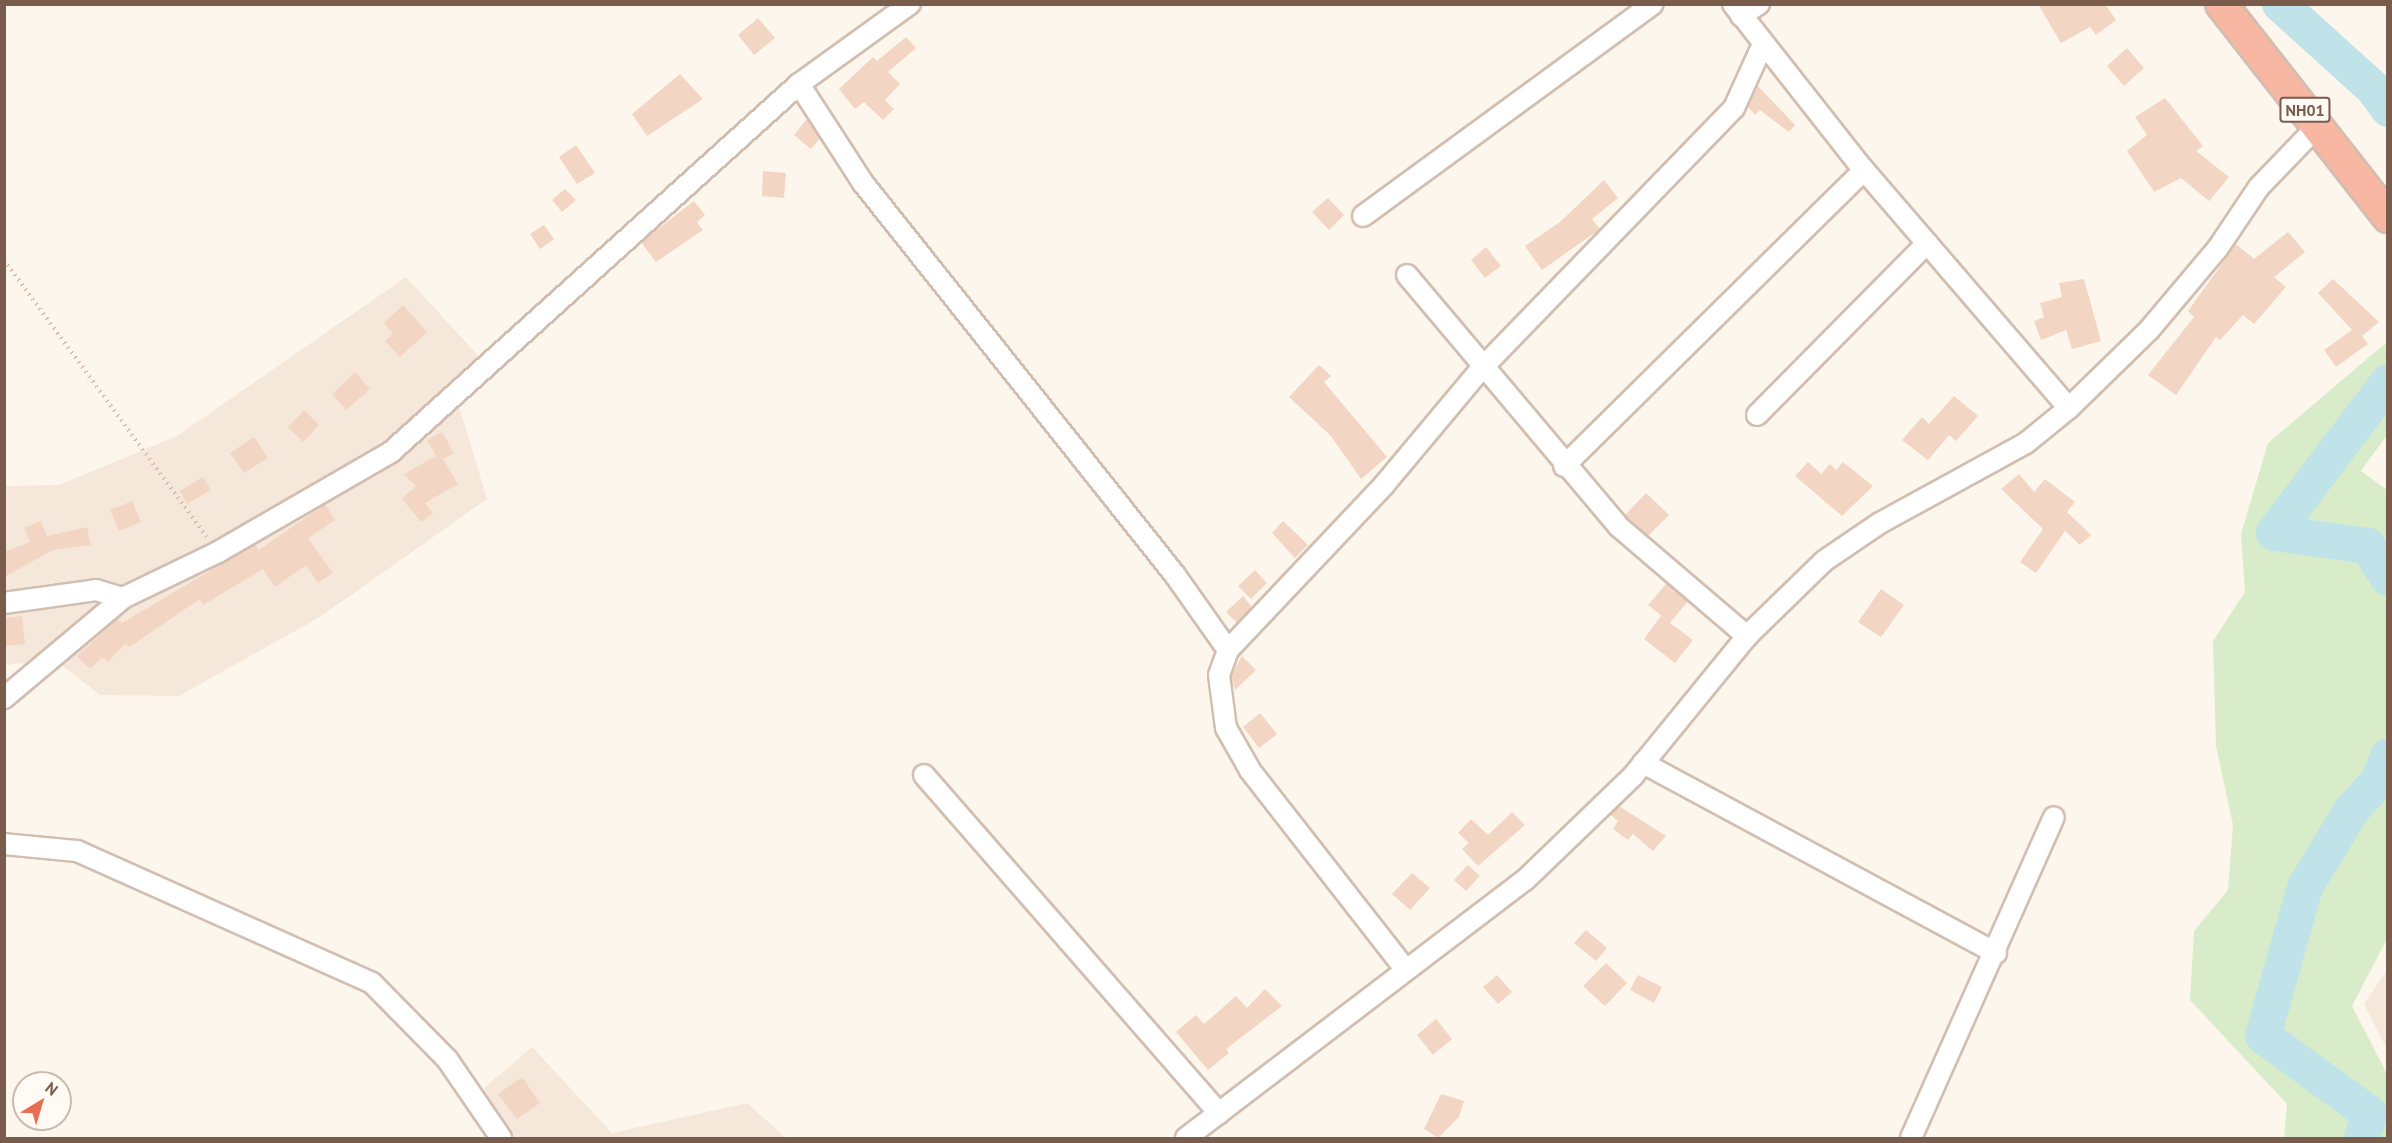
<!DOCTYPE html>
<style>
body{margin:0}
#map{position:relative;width:2392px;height:1143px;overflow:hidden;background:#fdf6ec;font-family:"PT Sans",sans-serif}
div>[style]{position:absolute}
.residential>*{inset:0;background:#f5e8da}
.green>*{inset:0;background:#d8ecc9}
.river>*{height:36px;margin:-18px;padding:0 18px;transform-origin:18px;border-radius:18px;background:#bfe3e8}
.building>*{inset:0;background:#f3d5c3}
.path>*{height:4px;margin-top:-2px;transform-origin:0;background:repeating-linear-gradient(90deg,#d9b8a5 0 1.5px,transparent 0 6px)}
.roads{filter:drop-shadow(2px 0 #d1beb0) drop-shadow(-2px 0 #d1beb0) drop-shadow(0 2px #d1beb0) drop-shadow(0 -2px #d1beb0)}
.minor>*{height:20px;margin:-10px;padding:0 10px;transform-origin:10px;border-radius:10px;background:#fff}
.highway>*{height:30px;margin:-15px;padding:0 15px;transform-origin:15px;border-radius:15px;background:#f7b7a3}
span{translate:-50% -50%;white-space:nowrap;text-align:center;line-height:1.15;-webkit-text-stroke:4.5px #fffaf3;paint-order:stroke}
.shield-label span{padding:2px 4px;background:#fffaf3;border:2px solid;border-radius:4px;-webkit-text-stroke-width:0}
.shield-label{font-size:16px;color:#7a5c4d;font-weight:700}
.frame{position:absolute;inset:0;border:6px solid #7a5c4d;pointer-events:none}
.north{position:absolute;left:12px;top:1071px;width:60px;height:60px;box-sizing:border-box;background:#fffaf3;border:2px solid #cabbb1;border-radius:50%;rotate:38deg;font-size:16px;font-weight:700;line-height:24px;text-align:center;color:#7a5c4d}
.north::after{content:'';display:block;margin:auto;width:21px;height:27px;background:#e76f51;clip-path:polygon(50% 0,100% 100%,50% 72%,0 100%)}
</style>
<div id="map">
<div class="residential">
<i style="clip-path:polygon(406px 277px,495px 374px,459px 406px,487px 499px,320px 617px,179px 696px,100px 695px,55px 660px,5px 665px,4px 486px,59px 485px,177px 436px)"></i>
<i style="clip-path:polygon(2387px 970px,2387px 1049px,2364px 1004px)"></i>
<i style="clip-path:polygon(532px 1047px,612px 1133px,747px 1103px,786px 1138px,505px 1138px,484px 1088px)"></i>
</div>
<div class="green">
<i style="clip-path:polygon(2387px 342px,2387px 435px,2361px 471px,2387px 490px,2387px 939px,2352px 1006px,2387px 1074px,2387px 1138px,2284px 1138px,2287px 1104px,2190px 1000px,2194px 931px,2228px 890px,2233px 825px,2216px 746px,2213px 641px,2245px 592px,2241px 534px,2268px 443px)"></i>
</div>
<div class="river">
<i style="left:2280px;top:4px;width:125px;rotate:42.1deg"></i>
<i style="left:2373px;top:88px;width:26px;rotate:54deg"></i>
<i style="left:2388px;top:382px;width:189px;rotate:127.1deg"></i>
<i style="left:2274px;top:533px;width:95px;rotate:7.9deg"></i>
<i style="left:2368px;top:546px;width:38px;rotate:58deg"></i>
<i style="left:2362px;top:1138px;width:25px;rotate:-72deg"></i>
<i style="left:2370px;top:1114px;width:132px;rotate:-143.9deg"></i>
<i style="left:2263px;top:1036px;width:155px;rotate:-74.3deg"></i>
<i style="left:2305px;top:887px;width:89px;rotate:-58.8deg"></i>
<i style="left:2351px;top:811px;width:42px;rotate:-47.9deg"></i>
<i style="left:2379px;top:780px;width:25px;rotate:-69deg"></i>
</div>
<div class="building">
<i style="clip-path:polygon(2038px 4px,2105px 4px,2116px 20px,2096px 35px,2090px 27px,2061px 43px)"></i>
<i style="clip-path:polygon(758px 18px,775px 38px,754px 55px,738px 35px)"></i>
<i style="clip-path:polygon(906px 37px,916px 48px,888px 72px,900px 84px,885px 100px,894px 109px,883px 120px,864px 102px,855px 109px,839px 89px,873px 57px,877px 61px)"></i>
<i style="clip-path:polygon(2127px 48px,2144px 68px,2124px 86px,2107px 66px)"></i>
<i style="clip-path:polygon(680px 74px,703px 99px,647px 136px,632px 114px)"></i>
<i style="clip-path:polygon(1758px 86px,1795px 125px,1789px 132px,1760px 110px,1755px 115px,1748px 107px)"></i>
<i style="clip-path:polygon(2165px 98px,2203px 146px,2196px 151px,2229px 177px,2209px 201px,2181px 178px,2154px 192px,2127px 151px,2147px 135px,2135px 117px)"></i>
<i style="clip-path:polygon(807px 119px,820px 138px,811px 149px,794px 135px)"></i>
<i style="clip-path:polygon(576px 145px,595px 173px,577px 184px,559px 157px)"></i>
<i style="clip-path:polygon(763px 171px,786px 173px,784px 198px,762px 196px)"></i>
<i style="clip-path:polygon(1604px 180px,1618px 198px,1592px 219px,1600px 229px,1542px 270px,1525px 246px,1560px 222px)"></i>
<i style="clip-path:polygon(565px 189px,576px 200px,562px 212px,552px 200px)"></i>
<i style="clip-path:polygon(1328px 198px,1344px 215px,1329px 230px,1312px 212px)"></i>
<i style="clip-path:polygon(694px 201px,705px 215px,697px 222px,703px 230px,656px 262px,641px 242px)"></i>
<i style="clip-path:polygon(544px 225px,554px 239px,540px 249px,530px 234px)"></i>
<i style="clip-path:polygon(2288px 232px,2305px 252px,2274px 277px,2286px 287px,2254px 324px,2243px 315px,2220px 340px,2216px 337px,2176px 395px,2148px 375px,2194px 317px,2188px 311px,2236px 244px,2254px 259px)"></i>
<i style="clip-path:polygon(1486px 247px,1501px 266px,1485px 278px,1471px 260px)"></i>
<i style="clip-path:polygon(2084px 279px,2101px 341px,2072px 349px,2066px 330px,2041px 340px,2034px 321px,2044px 317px,2040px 303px,2062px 297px,2059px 283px)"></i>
<i style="clip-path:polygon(2333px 279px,2379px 322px,2362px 336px,2368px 344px,2336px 367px,2324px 350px,2352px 330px,2318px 293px)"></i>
<i style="clip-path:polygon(403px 305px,427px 332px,400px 357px,385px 341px,393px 334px,384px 323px)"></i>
<i style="clip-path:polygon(1319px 365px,1331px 376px,1324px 382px,1387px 457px,1361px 479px,1331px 436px,1289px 397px)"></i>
<i style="clip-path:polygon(355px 372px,370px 389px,346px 410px,332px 394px)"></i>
<i style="clip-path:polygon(1954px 396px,1978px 416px,1956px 441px,1949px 435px,1928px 460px,1902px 440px,1922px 417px,1929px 424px)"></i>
<i style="clip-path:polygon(304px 410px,319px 425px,303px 442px,288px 427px)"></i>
<i style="clip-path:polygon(442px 432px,454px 453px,443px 459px,458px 484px,425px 503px,433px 513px,421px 522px,402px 499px,416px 486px,404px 474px,436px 456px,427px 440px)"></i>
<i style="clip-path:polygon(254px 437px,268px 458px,244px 473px,230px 453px)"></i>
<i style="clip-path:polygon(1808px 462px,1821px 474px,1830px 464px,1836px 470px,1843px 462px,1873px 486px,1842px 516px,1795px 476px)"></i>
<i style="clip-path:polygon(2019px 474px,2034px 492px,2045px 479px,2075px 502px,2067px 512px,2091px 535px,2080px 545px,2065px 531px,2036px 573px,2020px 562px,2043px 529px,2001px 489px)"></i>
<i style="clip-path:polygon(203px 477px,211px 490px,187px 504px,180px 491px)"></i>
<i style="clip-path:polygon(1646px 493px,1669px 515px,1648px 536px,1625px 515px)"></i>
<i style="clip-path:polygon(132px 501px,141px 522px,119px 531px,110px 510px)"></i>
<i style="clip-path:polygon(325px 504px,335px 520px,308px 538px,333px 573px,318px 583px,306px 565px,275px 587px,263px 569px,203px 605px,200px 599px,129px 647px,126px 643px,108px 662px,102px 657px,90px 669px,77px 656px,117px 619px,122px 623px,255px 544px,259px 550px)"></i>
<i style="clip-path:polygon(41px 521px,47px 536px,87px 527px,91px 545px,53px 550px,4px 577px,4px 552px,30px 542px,24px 528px)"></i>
<i style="clip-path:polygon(1283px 521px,1308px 545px,1295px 558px,1272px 533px)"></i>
<i style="clip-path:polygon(1255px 570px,1267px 583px,1251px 599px,1238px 586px)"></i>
<i style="clip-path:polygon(1667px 583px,1688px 601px,1670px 623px,1693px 640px,1675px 663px,1644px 639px,1661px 616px,1668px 621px,1648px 605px)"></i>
<i style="clip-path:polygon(1881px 589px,1904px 605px,1881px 637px,1858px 622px)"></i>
<i style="clip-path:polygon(1243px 596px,1252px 607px,1237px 623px,1226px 612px)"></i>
<i style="clip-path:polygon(22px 616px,25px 644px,4px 646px,4px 618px)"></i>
<i style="clip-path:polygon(1242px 656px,1256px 670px,1235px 690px,1231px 676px)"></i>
<i style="clip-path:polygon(1260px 713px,1277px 734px,1259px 748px,1243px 727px)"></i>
<i style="clip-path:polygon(1619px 806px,1666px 836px,1653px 851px,1633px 834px,1628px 840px,1613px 829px,1618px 821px,1610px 814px)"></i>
<i style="clip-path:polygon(1512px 812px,1525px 825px,1478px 866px,1462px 849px,1469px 843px,1458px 833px,1471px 819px,1488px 835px)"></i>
<i style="clip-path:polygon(1468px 865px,1480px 876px,1466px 891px,1454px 880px)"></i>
<i style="clip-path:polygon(1412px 873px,1430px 888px,1410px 910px,1392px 894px)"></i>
<i style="clip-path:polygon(1586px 930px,1607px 948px,1596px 961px,1574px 943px)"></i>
<i style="clip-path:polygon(1606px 963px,1627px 983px,1605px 1006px,1583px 986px)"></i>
<i style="clip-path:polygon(1497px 975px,1512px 992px,1498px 1004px,1483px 987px)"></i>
<i style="clip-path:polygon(1638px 975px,1662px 987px,1654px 1003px,1630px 990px)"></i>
<i style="clip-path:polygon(1265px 989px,1282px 1006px,1226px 1049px,1229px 1053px,1208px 1070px,1176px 1032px,1196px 1015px,1204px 1024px,1236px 996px,1247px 1008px)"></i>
<i style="clip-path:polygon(1436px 1019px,1452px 1039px,1433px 1055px,1417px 1035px)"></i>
<i style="clip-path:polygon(522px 1077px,540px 1103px,517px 1119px,498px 1094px)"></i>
<i style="clip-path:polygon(1441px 1094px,1464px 1101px,1459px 1117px,1438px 1138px,1424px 1129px)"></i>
</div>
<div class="path">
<i style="left:4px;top:260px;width:343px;rotate:53.8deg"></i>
</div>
<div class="roads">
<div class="minor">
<i style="left:1733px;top:4px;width:202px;rotate:51.8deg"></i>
<i style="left:1858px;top:163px;width:323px;rotate:49.3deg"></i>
<i style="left:1741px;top:16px;width:22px;rotate:-34deg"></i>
<i style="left:799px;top:84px;width:118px;rotate:57.1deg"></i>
<i style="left:863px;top:183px;width:501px;rotate:51.48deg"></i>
<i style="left:1175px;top:575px;width:92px;rotate:54.8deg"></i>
<i style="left:1363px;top:216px;width:359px;rotate:-36.2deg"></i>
<i style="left:1407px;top:275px;width:328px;rotate:49.9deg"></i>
<i style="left:1618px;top:526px;width:170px;rotate:40.5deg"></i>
<i style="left:1757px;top:415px;width:242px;rotate:-45.3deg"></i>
<i style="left:1564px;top:466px;width:421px;rotate:-44.6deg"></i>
<i style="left:4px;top:603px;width:93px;rotate:-8deg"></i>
<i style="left:96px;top:590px;width:28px;rotate:17deg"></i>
<i style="left:4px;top:698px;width:155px;rotate:-40deg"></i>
<i style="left:123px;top:598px;width:106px;rotate:-25.8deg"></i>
<i style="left:218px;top:552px;width:200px;rotate:-30deg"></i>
<i style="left:391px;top:452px;width:549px;rotate:-42.05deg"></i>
<i style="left:799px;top:84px;width:137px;rotate:-35.8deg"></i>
<i style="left:1643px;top:763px;width:401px;rotate:28.3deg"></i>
<i style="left:924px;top:775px;width:449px;rotate:48.9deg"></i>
<i style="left:4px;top:844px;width:73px;rotate:5.5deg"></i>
<i style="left:77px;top:851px;width:323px;rotate:24.1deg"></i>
<i style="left:372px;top:983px;width:107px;rotate:45.4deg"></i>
<i style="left:447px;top:1059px;width:96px;rotate:55.6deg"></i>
<i style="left:1406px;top:970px;width:254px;rotate:-128deg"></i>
<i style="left:1250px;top:770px;width:48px;rotate:-119.7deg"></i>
<i style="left:1226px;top:728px;width:53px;rotate:-97.5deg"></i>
<i style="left:1219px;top:675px;width:27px;rotate:-70deg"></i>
<i style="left:1228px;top:650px;width:227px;rotate:-46.6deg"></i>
<i style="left:1384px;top:485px;width:153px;rotate:-50.1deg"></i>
<i style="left:1482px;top:368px;width:362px;rotate:-45.9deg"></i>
<i style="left:1734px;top:108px;width:70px;rotate:-65.6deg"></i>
<i style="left:1186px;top:1138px;width:426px;rotate:-37.3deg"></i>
<i style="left:1525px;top:880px;width:150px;rotate:-43.9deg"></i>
<i style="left:1633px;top:776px;width:181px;rotate:-50.8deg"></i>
<i style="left:1747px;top:636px;width:107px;rotate:-44.2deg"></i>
<i style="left:1824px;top:561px;width:68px;rotate:-34.2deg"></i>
<i style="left:1880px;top:523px;width:166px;rotate:-28.7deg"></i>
<i style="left:2026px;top:443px;width:55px;rotate:-39.1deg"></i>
<i style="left:2069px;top:408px;width:112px;rotate:-44.3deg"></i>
<i style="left:2149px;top:330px;width:107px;rotate:-49.9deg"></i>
<i style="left:2218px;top:248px;width:73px;rotate:-56.1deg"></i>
<i style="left:2259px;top:187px;width:83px;rotate:-46deg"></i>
<i style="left:1911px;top:1138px;width:351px;rotate:-66deg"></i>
</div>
<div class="highway">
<i style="left:2221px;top:4px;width:271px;rotate:51.9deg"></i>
</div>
</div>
<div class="shield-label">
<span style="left:2305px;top:110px">NH01</span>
</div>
<div class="frame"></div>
<div class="north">N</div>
</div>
